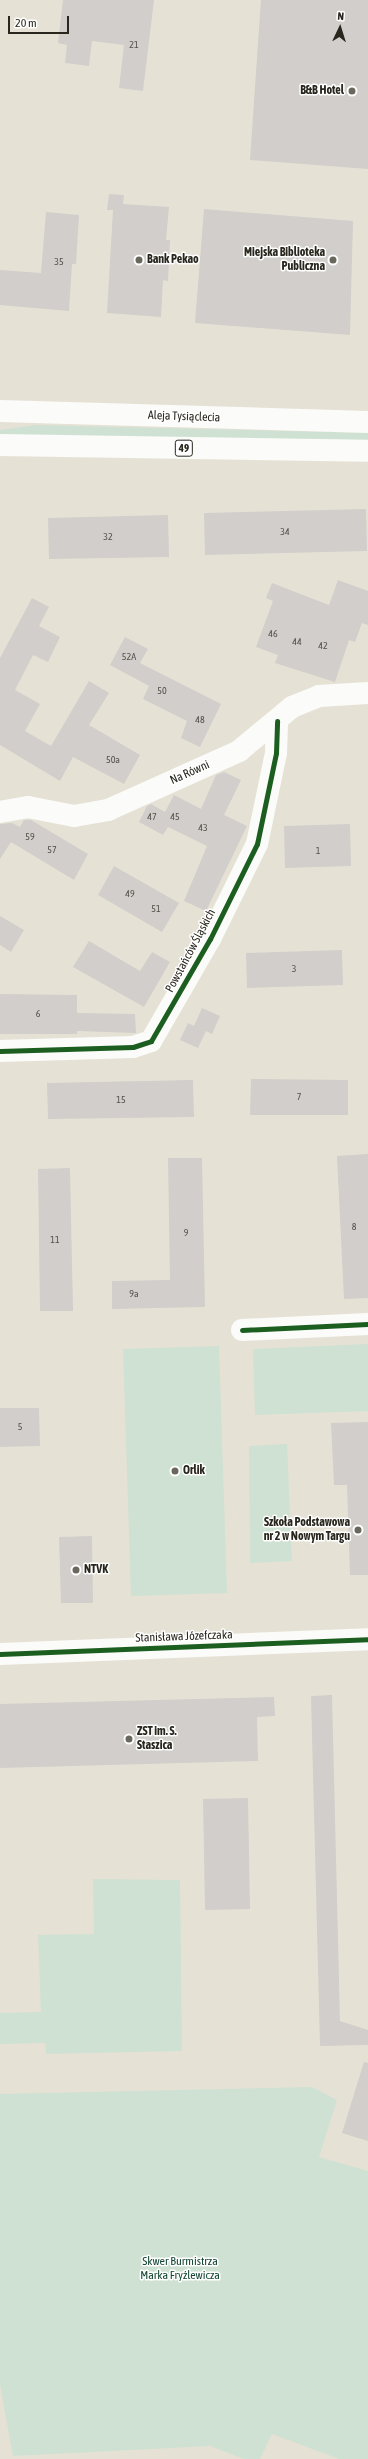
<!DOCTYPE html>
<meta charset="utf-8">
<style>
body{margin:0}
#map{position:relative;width:368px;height:2459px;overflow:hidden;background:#e5e2d5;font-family:"Asap Condensed",sans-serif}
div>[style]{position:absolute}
.green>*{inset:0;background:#cfe1d2}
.building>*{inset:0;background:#d1cecb}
.street>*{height:22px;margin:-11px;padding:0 11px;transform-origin:11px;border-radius:11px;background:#fbfbf9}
.primary>*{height:22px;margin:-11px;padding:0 11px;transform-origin:11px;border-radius:11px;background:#fbfbf9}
.cycleway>*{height:5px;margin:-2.5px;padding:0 2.5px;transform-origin:2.5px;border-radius:2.5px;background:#1b5e20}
.dots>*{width:11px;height:11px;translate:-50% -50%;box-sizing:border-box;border:2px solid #fff;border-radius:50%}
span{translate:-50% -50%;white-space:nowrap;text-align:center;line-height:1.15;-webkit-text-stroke:3px #fff;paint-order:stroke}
.number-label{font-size:10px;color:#54524a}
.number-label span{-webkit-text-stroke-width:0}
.shield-label span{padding:1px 3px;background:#fff;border:1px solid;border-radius:3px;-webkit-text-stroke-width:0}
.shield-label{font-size:11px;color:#28261d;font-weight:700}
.poi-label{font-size:12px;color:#28261d;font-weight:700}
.right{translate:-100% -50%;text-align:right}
.left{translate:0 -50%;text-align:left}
.street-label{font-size:12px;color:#28261d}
.park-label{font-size:12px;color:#154634}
.north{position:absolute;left:320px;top:8px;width:40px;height:40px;-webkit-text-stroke:3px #fff;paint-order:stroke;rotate:4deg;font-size:11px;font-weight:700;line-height:16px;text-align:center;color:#28261d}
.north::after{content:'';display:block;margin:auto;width:14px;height:18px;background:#28261d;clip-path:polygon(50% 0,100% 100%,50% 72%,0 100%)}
.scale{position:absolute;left:8px;top:16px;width:61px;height:18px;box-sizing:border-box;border:2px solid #28261d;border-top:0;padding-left:5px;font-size:12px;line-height:14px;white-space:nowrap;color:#28261d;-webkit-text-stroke:3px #fff;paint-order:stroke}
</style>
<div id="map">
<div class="green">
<i style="clip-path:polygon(37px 425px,368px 433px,368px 442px,0 435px,0 430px)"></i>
<i style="clip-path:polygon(368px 1344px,368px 1411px,255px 1415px,253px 1349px)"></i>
<i style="clip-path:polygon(219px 1346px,227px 1593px,131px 1596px,123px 1349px)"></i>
<i style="clip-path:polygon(287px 1444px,292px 1561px,250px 1563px,249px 1446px)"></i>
<i style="clip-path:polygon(93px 1879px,180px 1880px,182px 2051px,46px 2054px,45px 2043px,0 2044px,0 2013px,41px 2012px,38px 1935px,94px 1934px)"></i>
<i style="clip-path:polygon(312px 2087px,337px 2100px,319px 2157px,368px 2171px,368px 2459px,339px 2459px,272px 2434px,260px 2459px,244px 2459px,210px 2446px,13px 2456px,0 2385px,0 2094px)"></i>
</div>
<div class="building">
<i style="clip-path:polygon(63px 0,154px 0,143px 91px,119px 88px,124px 45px,92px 41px,89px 66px,65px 63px,67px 45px,58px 43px)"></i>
<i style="clip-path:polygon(261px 0,368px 0,368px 169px,250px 160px)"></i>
<i style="clip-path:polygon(109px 194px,124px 195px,123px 204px,169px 207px,166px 240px,170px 240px,168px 281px,163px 280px,161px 317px,107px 313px,113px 210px,107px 210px)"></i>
<i style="clip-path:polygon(204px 209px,353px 221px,350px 335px,195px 323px)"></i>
<i style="clip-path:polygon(46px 212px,79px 215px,76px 264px,72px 264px,69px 311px,0 305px,0 270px,41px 273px)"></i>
<i style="clip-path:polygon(366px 509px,367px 551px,205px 555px,204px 513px)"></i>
<i style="clip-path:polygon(168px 515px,169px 557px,49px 559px,48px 518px)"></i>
<i style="clip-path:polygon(338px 580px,368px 591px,368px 625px,362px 623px,355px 642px,349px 640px,335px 682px,275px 663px,278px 655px,256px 647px,273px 601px,266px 598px,272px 583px,329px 605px)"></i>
<i style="clip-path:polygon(32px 598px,49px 607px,39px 626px,60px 637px,48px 662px,33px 655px,15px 690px,40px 704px,25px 731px,51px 746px,89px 681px,109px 693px,89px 725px,140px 755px,124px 784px,73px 757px,60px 781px,0 745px,0 658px)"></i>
<i style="clip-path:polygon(125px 637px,148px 649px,140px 663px,221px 704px,200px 747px,181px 738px,187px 721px,143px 699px,149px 686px,110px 665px)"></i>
<i style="clip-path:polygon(224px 772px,241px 780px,224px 815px,247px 826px,206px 911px,184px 901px,207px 846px,168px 827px,163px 835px,139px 822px,147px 806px,151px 804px,165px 812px,174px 795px,201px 809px,216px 775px)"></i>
<i style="clip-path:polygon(24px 820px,31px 820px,88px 854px,74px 880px,11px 842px,0 859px,0 824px,12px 823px,20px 827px)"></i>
<i style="clip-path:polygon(350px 824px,351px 866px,285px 868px,284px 826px)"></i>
<i style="clip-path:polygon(114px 866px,179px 903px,162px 932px,98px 895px)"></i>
<i style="clip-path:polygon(0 916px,24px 930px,11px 952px,0 945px)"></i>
<i style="clip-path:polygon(89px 941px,140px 971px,152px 952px,170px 962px,144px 1007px,73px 967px)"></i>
<i style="clip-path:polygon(342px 950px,343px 985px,247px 988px,246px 953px)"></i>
<i style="clip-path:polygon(0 994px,77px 995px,77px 1013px,135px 1014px,136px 1033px,77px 1031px,77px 1034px,0 1034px)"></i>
<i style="clip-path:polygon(202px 1008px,220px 1016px,212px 1034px,206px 1031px,198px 1048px,180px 1040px,188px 1023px,194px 1026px)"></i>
<i style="clip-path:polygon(251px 1079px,348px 1080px,348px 1115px,250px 1115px)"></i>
<i style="clip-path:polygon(193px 1080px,194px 1117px,48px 1119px,47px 1083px)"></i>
<i style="clip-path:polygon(368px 1154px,368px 1298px,344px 1299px,337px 1156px)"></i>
<i style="clip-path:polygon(168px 1158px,202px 1158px,205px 1307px,112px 1309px,112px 1281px,170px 1280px)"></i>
<i style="clip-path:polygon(70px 1168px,73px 1311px,40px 1311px,38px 1169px)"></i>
<i style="clip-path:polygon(0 1408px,39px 1408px,40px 1446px,0 1447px)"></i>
<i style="clip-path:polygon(368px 1422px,368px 1575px,350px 1575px,347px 1485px,334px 1485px,331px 1423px)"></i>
<i style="clip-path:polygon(92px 1536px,93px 1603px,61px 1603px,59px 1537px)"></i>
<i style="clip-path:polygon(332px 1695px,340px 2021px,368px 2030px,368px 2045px,320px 2046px,311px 1696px)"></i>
<i style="clip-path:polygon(274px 1697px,275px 1716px,257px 1717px,258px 1761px,0 1768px,0 1704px)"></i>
<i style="clip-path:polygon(248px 1798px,250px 1909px,205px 1910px,203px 1799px)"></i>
<i style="clip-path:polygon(364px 2062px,368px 2063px,368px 2141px,342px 2133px)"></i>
</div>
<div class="street">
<i style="left:0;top:812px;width:28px;rotate:-10deg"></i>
<i style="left:28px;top:807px;width:47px;rotate:11.1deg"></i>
<i style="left:74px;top:816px;width:35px;rotate:-10deg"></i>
<i style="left:108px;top:810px;width:144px;rotate:-24.2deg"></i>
<i style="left:239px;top:751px;width:69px;rotate:-39.7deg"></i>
<i style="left:292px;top:707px;width:29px;rotate:-22deg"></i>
<i style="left:319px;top:696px;width:49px;rotate:-3.5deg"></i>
<i style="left:0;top:1051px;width:133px;rotate:-1.7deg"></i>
<i style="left:133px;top:1047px;width:19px;rotate:-18deg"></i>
<i style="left:151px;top:1041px;width:118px;rotate:-60deg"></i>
<i style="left:210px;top:939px;width:106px;rotate:-63.7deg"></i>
<i style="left:257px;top:844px;width:93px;rotate:-78.2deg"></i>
<i style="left:276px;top:753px;width:32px;rotate:-88deg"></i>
<i style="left:242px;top:1330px;width:126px;rotate:-2.7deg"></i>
<i style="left:0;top:1654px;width:368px;rotate:-2.3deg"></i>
</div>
<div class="primary">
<i style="left:0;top:411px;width:368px;rotate:1.7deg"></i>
<i style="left:0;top:445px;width:368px;rotate:0.9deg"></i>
</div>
<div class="cycleway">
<i style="left:0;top:1051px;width:133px;rotate:-1.7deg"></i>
<i style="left:133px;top:1047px;width:19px;rotate:-18deg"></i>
<i style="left:151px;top:1041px;width:118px;rotate:-60deg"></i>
<i style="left:210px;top:939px;width:106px;rotate:-63.7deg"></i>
<i style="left:257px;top:844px;width:93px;rotate:-78.2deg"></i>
<i style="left:276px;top:753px;width:32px;rotate:-88deg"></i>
<i style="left:242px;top:1330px;width:126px;rotate:-2.7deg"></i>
<i style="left:0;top:1654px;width:368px;rotate:-2.3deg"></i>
</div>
<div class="dots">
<i style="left:352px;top:91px;background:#6a685d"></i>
<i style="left:139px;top:260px;background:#6a685d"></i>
<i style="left:333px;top:260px;background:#6a685d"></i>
<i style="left:175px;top:1471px;background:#6a685d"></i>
<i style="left:358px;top:1530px;background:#6a685d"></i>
<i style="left:76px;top:1570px;background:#6a685d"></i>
<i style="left:129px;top:1739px;background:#6a685d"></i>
</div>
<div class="number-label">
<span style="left:134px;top:45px">21</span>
<span style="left:59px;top:262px">35</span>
<span style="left:285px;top:532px">34</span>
<span style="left:108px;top:537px">32</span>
<span style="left:273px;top:634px">46</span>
<span style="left:297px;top:642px">44</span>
<span style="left:323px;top:646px">42</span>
<span style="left:129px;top:657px">52A</span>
<span style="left:162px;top:691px">50</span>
<span style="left:200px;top:720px">48</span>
<span style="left:113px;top:760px">50a</span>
<span style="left:152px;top:817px">47</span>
<span style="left:175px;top:817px">45</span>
<span style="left:203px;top:828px">43</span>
<span style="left:30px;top:837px">59</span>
<span style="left:52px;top:850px">57</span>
<span style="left:318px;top:851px">1</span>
<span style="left:130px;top:894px">49</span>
<span style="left:156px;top:909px">51</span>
<span style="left:294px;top:969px">3</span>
<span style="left:38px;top:1014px">6</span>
<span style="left:299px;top:1097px">7</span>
<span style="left:121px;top:1100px">15</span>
<span style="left:354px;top:1227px">8</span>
<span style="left:186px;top:1233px">9</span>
<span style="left:55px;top:1240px">11</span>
<span style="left:134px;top:1294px">9a</span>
<span style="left:20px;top:1427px">5</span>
</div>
<div class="shield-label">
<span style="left:184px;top:448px">49</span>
</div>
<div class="poi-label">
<span class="right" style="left:344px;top:91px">B&amp;B Hotel</span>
<span class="right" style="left:325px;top:260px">Miejska Biblioteka<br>Publiczna</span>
<span class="left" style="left:147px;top:260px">Bank Pekao</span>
<span class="left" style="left:183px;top:1471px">Orlik</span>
<span class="right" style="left:350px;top:1530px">Szkoła Podstawowa<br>nr 2 w Nowym Targu</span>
<span class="left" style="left:84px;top:1570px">NTVK</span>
<span class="left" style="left:137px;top:1739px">ZST im. S.<br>Staszica</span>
</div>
<div class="street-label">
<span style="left:184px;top:417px;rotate:2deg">Aleja Tysiąclecia</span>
<span style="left:190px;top:773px;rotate:-24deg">Na Równi</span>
<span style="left:191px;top:951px;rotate:-62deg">Powstańców Śląskich</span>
<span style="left:184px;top:1637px;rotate:-2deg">Stanisława Józefczaka</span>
</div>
<div class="park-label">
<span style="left:180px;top:2269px">Skwer Burmistrza<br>Marka Fryźlewicza</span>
</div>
<div class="north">N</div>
<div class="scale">20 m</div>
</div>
